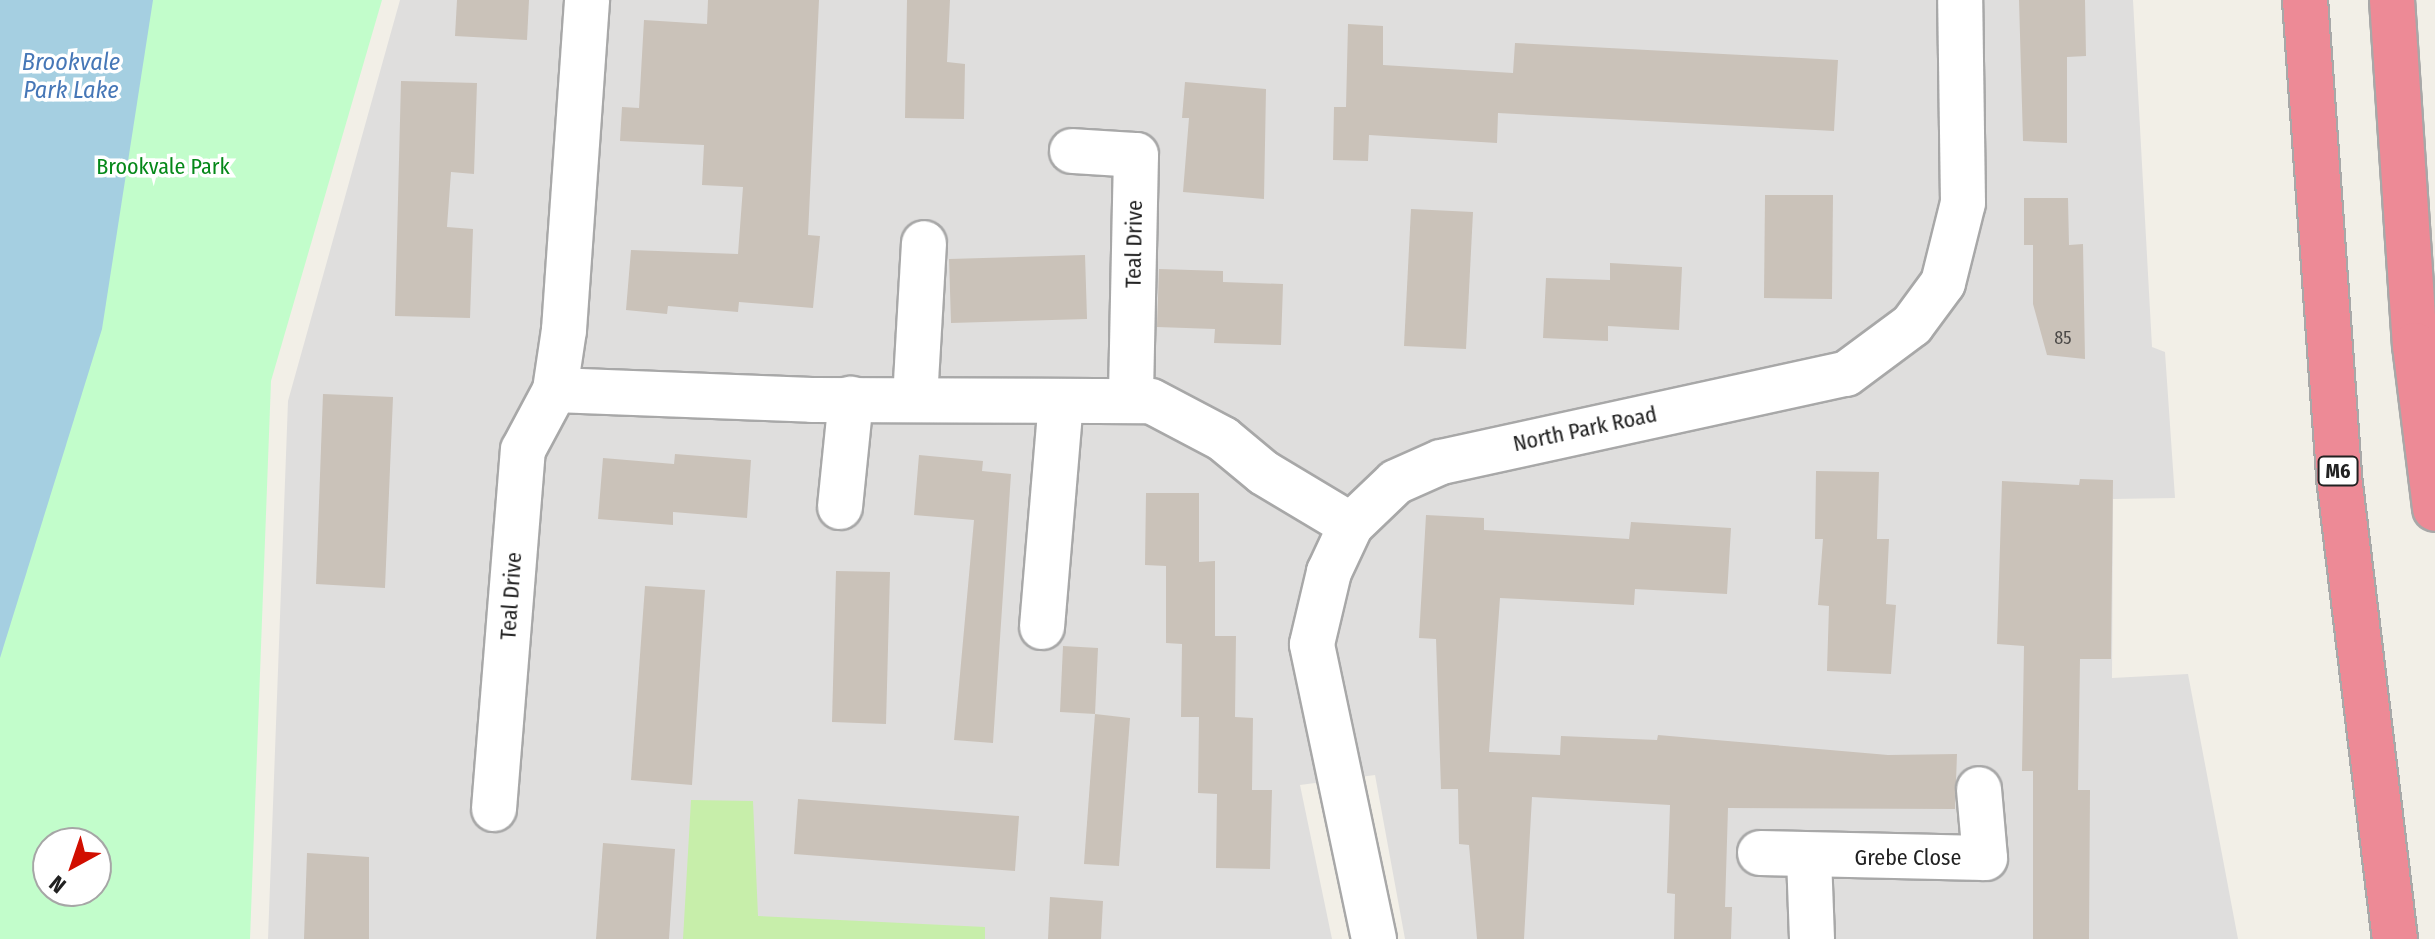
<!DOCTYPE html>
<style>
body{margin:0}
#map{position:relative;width:2435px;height:939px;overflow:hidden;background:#f2efe7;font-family:"Fira Sans Condensed",sans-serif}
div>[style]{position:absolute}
.residential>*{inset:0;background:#dfdedd}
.grass>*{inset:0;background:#c7eeaa}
.park>*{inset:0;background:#c2fdcb}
.water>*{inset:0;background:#a5cfe1}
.building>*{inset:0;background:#cac2b9}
.roads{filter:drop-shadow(2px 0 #a8a8a8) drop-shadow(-2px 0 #a8a8a8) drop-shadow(0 2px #a8a8a8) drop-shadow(0 -2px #a8a8a8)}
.minor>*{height:44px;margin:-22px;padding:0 22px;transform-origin:22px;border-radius:22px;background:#fff}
.highway>*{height:44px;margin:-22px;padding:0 22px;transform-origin:22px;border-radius:22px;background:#ed8a96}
span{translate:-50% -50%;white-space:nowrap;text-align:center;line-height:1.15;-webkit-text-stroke:7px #fff;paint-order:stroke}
.number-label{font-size:18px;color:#4b4947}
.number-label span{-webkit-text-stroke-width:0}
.shield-label span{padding:2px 6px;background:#fff;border:2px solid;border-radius:6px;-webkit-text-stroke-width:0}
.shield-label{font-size:20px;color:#212121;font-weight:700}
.park-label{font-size:22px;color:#058819}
.street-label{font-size:22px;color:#212121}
.water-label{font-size:24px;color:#4677b7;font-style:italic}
.north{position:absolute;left:32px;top:827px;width:80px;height:80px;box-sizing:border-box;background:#fff;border:2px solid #a6a6a6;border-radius:50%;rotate:220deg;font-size:22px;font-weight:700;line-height:32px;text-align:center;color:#212121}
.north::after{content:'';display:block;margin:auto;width:28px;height:36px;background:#d10e00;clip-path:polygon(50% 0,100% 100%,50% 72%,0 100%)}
</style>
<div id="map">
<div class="residential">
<i style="clip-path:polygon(400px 0,2133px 0,2152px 347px,2165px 352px,2175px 498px,2113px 499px,2112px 678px,2188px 674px,2238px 939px,1405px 939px,1375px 775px,1300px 785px,1332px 939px,268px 939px,288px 401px)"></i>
</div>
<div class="grass">
<i style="clip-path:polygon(691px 800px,753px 801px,758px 916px,985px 927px,985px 939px,683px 939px)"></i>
</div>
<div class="park">
<i style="clip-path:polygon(evenodd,0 0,382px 0,271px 381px,250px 939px,0 939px,0 0,48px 843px,96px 843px,96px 891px,48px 891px,48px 843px)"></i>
</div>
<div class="water">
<i style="clip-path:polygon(0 0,153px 0,102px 329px,0 658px)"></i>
</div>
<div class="building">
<i style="clip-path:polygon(457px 0,529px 0,527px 40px,455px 36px)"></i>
<i style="clip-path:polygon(708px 0,819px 0,808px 235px,820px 236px,813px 308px,739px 302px,738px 312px,668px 306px,667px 314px,626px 310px,631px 250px,738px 254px,743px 187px,702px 185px,704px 145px,620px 141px,622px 107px,639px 108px,644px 20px,707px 24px)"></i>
<i style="clip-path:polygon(907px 0,950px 0,947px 62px,965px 64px,964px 119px,905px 118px)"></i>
<i style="clip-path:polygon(2019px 0,2085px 0,2086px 56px,2067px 57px,2067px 143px,2023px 141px)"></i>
<i style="clip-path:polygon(1348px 24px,1383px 26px,1383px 65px,1513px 73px,1515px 43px,1838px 60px,1834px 131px,1498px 113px,1497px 143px,1369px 135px,1368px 161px,1333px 160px,1334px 107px,1346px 107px)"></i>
<i style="clip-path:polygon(401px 81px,477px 83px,474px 174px,451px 172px,447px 227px,473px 229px,470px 318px,395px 316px)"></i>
<i style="clip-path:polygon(1185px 82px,1266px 89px,1264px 199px,1183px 192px,1189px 118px,1182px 118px)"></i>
<i style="clip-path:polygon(1765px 195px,1833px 195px,1832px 299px,1764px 298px)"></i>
<i style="clip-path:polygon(2024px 198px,2068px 198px,2069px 245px,2083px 244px,2085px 359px,2047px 355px,2033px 304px,2033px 245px,2024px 245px)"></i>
<i style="clip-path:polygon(1411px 209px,1473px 212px,1466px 349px,1404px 346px)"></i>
<i style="clip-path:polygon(1085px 255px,1087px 319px,951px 323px,949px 259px)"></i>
<i style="clip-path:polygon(1610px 263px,1682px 267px,1679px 330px,1608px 326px,1608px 341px,1543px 338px,1546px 278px,1610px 280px)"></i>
<i style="clip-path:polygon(1159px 269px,1223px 271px,1223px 282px,1283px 284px,1281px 345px,1214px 343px,1215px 329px,1157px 327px)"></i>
<i style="clip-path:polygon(323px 394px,393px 397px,385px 588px,316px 584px)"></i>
<i style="clip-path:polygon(675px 454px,751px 460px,747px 518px,673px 512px,673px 525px,598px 519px,603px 458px,674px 464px)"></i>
<i style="clip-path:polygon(919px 455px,983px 461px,982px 471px,1011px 474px,993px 743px,954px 740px,974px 520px,914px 515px)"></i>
<i style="clip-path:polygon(1816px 471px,1879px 472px,1877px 539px,1889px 539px,1886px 604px,1896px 605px,1891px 674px,1827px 671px,1829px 606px,1818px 605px,1823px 539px,1815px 539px)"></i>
<i style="clip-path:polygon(2080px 479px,2113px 480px,2111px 659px,2080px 659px,2078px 790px,2090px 790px,2089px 939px,2033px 939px,2033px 771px,2022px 771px,2024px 646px,1997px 644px,2002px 481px,2079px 485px)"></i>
<i style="clip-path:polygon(1146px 493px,1199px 493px,1199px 562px,1215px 561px,1215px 636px,1236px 636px,1235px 717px,1253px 718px,1252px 790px,1272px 790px,1270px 869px,1216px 868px,1217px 794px,1198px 793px,1199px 717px,1181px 717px,1182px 644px,1166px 643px,1166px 566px,1145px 565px)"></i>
<i style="clip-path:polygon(1426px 515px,1484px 518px,1484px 530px,1629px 539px,1631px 522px,1731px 528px,1727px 594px,1635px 589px,1634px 605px,1500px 598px,1489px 752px,1560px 755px,1561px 736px,1657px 740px,1658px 735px,1888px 755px,1957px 754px,1955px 809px,1728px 808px,1725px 907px,1732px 907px,1731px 939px,1674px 939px,1675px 894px,1667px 893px,1670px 805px,1532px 797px,1524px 939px,1477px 939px,1469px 845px,1459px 844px,1458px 789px,1441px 789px,1436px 639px,1419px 638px)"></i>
<i style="clip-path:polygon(836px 571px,890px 572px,886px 724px,832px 722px)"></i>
<i style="clip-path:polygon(645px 586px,705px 590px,692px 785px,631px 780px)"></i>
<i style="clip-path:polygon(1063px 646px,1098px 648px,1095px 714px,1060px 712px)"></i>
<i style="clip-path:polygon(1095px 714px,1130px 718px,1119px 866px,1084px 864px)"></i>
<i style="clip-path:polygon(798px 799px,1019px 816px,1015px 871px,794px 854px)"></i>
<i style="clip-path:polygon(603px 843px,675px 849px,669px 939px,596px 939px)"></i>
<i style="clip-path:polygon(307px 853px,369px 857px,369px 939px,304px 939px)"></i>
<i style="clip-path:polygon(1050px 897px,1103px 901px,1101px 939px,1048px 939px)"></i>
</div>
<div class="roads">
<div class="minor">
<i style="left:1072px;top:151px;width:64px;rotate:3.6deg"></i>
<i style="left:1136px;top:155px;width:243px;rotate:91.2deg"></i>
<i style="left:555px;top:390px;width:257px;rotate:2.2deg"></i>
<i style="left:812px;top:400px;width:339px;rotate:0.2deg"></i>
<i style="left:1151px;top:401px;width:81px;rotate:27.8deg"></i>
<i style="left:1223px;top:439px;width:53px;rotate:39.7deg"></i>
<i style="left:1264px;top:473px;width:101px;rotate:30.9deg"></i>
<i style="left:915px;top:399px;width:156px;rotate:-86.7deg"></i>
<i style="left:840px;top:507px;width:109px;rotate:-84.2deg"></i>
<i style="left:1042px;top:627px;width:225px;rotate:-85.2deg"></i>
<i style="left:494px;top:809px;width:360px;rotate:-85.4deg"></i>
<i style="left:523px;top:450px;width:68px;rotate:-61.9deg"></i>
<i style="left:555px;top:390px;width:61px;rotate:-81.5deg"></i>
<i style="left:564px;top:330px;width:331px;rotate:-86deg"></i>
<i style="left:1760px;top:853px;width:225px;rotate:1.3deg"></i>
<i style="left:1985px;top:858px;width:69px;rotate:-95deg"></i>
<i style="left:1809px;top:857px;width:82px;rotate:87.9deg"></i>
<i style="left:1374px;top:939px;width:301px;rotate:-101.9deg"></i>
<i style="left:1312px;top:644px;width:74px;rotate:-76.7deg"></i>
<i style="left:1329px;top:572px;width:52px;rotate:-64.9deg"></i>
<i style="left:1351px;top:525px;width:62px;rotate:-43.7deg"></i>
<i style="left:1396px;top:482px;width:49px;rotate:-24deg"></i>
<i style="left:1441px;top:462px;width:414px;rotate:-12.3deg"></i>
<i style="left:1846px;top:374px;width:82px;rotate:-36.6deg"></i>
<i style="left:1912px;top:325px;width:52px;rotate:-53.6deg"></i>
<i style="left:1943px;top:283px;width:82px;rotate:-76deg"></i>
<i style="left:1963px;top:203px;width:203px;rotate:-90.8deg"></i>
</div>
<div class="highway">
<i style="left:2305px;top:0;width:478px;rotate:85.9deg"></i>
<i style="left:2339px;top:477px;width:465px;rotate:83.1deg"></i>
<i style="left:2392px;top:0;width:346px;rotate:86.2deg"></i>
<i style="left:2415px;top:345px;width:165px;rotate:83deg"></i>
</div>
</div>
<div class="number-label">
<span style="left:2063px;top:338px">85</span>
</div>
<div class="shield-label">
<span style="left:2338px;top:471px">M6</span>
</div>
<div class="park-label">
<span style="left:163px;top:167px">Brookvale Park</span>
</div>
<div class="street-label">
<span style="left:1134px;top:244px;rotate:-89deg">Teal Drive</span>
<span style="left:1585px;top:429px;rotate:-12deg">North Park Road</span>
<span style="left:511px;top:596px;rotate:-86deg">Teal Drive</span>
<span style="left:1908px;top:858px">Grebe Close</span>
</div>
<div class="water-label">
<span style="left:71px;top:77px">Brookvale<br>Park Lake</span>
</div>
<div class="north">N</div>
</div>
